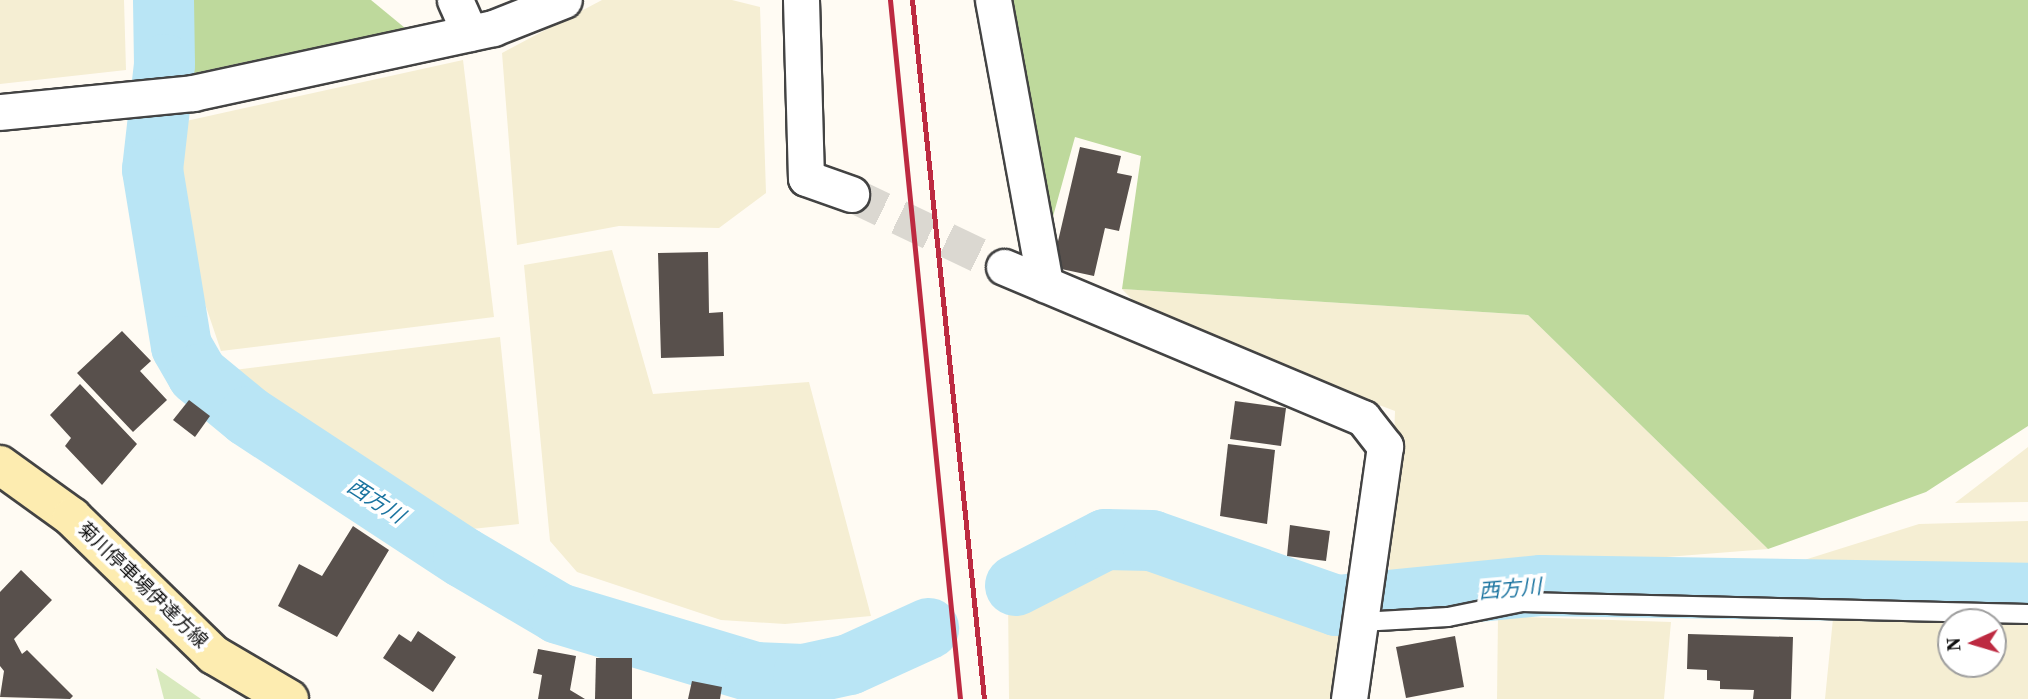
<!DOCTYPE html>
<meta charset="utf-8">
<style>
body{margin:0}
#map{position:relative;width:2028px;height:699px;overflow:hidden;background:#fffbf3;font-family:"Source Serif 4","Noto Sans JP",serif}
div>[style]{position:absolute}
.farmland>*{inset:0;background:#f5eed3}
.green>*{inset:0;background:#d8e9bd}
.forest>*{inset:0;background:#bed99c}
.river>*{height:61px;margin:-30.5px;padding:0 30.5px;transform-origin:30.5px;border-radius:30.5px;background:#b9e5f5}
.building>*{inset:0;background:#58504c}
.street-tunnel>*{height:35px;margin-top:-17.5px;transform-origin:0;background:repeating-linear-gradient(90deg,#dbd8d1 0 35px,transparent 0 53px)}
.roads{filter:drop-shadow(2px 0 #434343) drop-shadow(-2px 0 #434343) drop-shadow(0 2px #434343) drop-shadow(0 -2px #434343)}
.lane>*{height:18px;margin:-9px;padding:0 9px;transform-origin:9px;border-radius:9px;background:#fff}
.street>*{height:35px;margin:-17.5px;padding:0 17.5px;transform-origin:17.5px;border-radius:17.5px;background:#fff}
.secondary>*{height:38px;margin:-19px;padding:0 19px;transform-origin:19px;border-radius:19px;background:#fdecb0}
.rail>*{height:5px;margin:-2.5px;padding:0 2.5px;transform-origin:2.5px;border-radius:2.5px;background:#bd2a41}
span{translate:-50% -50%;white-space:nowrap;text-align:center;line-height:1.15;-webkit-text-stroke:7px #fff;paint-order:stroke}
.street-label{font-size:19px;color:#101010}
.water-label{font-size:21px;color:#1b74a0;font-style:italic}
.north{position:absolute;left:1937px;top:608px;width:70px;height:70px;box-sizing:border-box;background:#fff;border:2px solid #9f9f9f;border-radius:50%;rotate:266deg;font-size:19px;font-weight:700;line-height:28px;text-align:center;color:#101010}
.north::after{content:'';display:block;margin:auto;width:24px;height:32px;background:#bd2a41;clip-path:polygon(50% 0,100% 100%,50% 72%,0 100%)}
</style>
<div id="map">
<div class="farmland">
<i style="clip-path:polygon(0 0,124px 0,126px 70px,0 84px)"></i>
<i style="clip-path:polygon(602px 0,732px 0,760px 7px,766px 193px,719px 228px,619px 226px,517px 245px,502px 53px)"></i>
<i style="clip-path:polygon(463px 60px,494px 317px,221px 351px,179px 227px,186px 121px)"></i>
<i style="clip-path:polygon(612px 250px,653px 394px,809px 382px,871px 616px,785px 624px,721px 620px,577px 572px,550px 541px,524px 265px)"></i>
<i style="clip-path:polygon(1122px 289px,1528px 315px,1768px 549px,1389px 579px,1395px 411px,1151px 319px)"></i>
<i style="clip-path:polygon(500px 337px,519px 524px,462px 530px,226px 371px)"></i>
<i style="clip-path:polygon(2028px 447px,2028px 502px,1955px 503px)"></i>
<i style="clip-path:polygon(2028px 521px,2028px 572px,1801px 561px,1919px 524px)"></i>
<i style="clip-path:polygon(1104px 552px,1160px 552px,1317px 612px,1342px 615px,1334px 699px,1009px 699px,1008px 596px)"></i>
<i style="clip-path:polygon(evenodd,1836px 588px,2028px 595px,2028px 699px,1825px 699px,1836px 588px,1951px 622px,1993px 622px,1993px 664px,1951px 664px,1951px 622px)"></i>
<i style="clip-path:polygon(1498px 616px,1671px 622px,1664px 699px,1497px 699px)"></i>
</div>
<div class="green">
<i style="clip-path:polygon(156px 668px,201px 699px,164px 699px)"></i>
</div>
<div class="forest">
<i style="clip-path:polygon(176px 0,371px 0,405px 28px,185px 75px)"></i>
<i style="clip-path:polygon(1002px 0,2028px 0,2028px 426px,1926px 492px,1768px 549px,1528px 315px,1122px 289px,1141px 156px,1075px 137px,1041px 260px)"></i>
</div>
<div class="river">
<i style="left:163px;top:0;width:64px;rotate:89.1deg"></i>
<i style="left:164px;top:64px;width:106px;rotate:96.5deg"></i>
<i style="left:152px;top:169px;width:179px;rotate:80.7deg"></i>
<i style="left:181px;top:346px;width:32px;rotate:60deg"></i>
<i style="left:197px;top:374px;width:66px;rotate:39.5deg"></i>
<i style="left:248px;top:416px;width:257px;rotate:33.3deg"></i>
<i style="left:463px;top:557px;width:110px;rotate:30.5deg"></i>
<i style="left:558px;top:613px;width:206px;rotate:16.7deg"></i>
<i style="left:755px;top:672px;width:48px;rotate:2.4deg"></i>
<i style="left:803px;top:674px;width:47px;rotate:-12.3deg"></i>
<i style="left:849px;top:664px;width:87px;rotate:-24.5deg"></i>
<i style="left:1015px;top:585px;width:101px;rotate:-27.1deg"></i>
<i style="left:1105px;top:539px;width:46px;rotate:1.2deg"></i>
<i style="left:1151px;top:540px;width:196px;rotate:19.4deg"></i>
<i style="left:1336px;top:605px;width:206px;rotate:-5.6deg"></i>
<i style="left:1541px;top:585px;width:487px;rotate:0.9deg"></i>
</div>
<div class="building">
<i style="clip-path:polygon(1080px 147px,1121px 156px,1117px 173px,1132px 176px,1119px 231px,1105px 228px,1094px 276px,1052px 267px)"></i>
<i style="clip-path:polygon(708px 252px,709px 313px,723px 312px,724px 356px,661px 358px,658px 253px)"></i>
<i style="clip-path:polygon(122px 331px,151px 361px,140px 371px,167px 400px,133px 432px,77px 373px)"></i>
<i style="clip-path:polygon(80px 384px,137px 444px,102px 485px,65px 446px,71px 438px,50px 415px)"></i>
<i style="clip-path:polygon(189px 400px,210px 416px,195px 437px,173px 420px)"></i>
<i style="clip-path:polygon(1235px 401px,1286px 408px,1281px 446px,1230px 439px)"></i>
<i style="clip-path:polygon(1228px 444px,1275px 450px,1267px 524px,1220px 516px)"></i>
<i style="clip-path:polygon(1290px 525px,1330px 531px,1326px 561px,1287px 556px)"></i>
<i style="clip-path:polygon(353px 526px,389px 550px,337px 637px,278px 606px,299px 564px,322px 576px)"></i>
<i style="clip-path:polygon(21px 570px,52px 600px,14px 639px,22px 654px,27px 650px,73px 696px,70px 699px,0 697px,4px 671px,0 666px,0 592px)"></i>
<i style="clip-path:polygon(418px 631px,456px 657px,433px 692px,383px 658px,399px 634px,411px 642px)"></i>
<i style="clip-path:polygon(1688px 634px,1793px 637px,1791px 699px,1753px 699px,1754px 690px,1720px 689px,1720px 681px,1707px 680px,1707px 670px,1687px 669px)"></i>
<i style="clip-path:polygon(1455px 636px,1464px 687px,1406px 698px,1396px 647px)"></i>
<i style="clip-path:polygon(538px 649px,576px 656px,570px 690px,585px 699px,538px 699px,542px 675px,533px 673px)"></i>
<i style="clip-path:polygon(596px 658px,632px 658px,632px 699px,595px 699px)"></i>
<i style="clip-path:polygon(692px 681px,722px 687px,720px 699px,688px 699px)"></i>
</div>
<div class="street-tunnel">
<i style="left:851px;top:194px;width:170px;rotate:25.5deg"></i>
</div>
<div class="roads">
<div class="lane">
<i style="left:1361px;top:622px;width:87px;rotate:-3.3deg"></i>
<i style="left:1448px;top:617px;width:76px;rotate:-11.5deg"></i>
<i style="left:1522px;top:602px;width:506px;rotate:1.36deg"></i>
</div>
<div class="street">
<i style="left:455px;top:0;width:36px;rotate:66deg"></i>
<i style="left:801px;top:0;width:178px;rotate:88.4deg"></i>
<i style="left:806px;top:178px;width:48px;rotate:19.6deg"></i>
<i style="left:993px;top:0;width:289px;rotate:79.6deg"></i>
<i style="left:0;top:112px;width:194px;rotate:-5.6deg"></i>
<i style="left:193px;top:93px;width:307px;rotate:-12.2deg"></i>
<i style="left:493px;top:28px;width:76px;rotate:-21.5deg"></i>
<i style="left:1004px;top:267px;width:389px;rotate:22.8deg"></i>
<i style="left:1363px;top:418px;width:36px;rotate:52deg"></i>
<i style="left:1385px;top:446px;width:256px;rotate:98.1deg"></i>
</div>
<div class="secondary">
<i style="left:0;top:465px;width:89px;rotate:35.8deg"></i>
<i style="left:72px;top:517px;width:198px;rotate:44.2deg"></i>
<i style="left:214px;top:655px;width:87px;rotate:30.4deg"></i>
</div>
</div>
<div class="rail">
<i style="left:890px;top:0;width:702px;rotate:84.28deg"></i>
<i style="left:912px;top:0;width:703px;rotate:84.12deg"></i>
</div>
<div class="street-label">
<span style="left:143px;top:585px;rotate:44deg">菊川停車場伊達方線</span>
</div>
<div class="water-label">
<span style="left:376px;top:501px;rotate:33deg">西方川</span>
<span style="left:1510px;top:589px;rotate:-5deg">西方川</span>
</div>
<div class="north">N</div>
</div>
